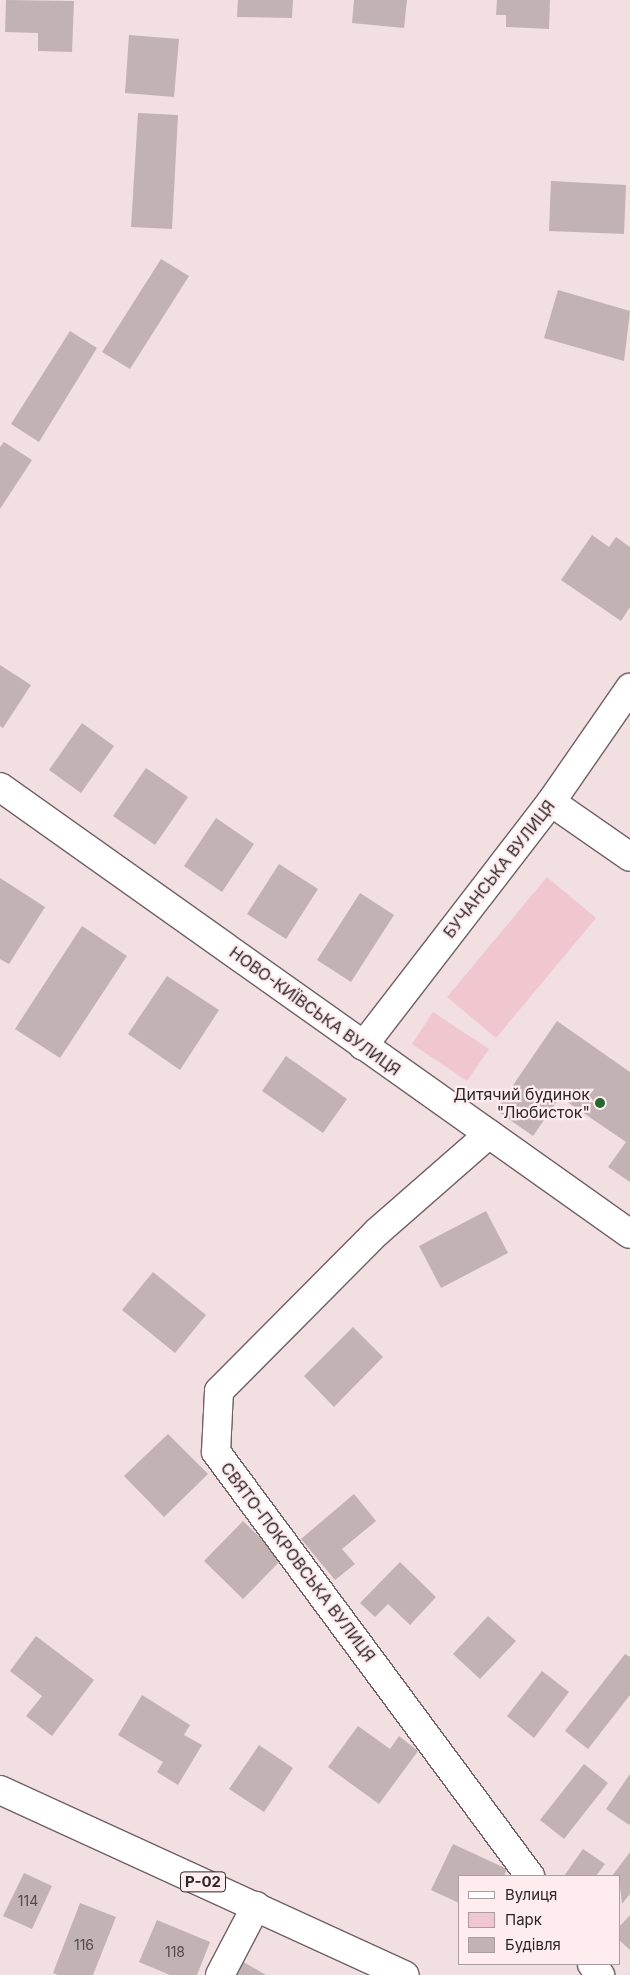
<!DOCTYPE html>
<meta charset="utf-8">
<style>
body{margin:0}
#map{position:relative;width:630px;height:1975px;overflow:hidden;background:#f1dfe2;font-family:Inter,sans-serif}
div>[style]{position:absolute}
.green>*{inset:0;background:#f0c7ce}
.building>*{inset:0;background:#c2b2b4}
.roads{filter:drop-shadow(1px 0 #716164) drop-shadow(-1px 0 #716164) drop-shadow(0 1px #716164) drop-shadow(0 -1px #716164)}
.minor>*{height:28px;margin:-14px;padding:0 14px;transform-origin:14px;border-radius:14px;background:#fff}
.major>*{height:28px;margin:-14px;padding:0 14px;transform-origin:14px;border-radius:14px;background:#fff}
.dots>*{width:14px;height:14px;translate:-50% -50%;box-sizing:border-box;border:2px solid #feecef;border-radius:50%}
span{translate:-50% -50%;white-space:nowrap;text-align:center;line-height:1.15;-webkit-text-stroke:4.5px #feecef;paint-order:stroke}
.number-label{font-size:14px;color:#52494a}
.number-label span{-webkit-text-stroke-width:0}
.shield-label span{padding:1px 4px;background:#feecef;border:1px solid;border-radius:4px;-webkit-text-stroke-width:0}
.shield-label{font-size:15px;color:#2c2627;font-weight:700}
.street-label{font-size:16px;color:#2c2627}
.poi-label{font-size:16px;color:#2c2627}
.right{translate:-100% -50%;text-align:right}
.legend{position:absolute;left:458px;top:1875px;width:162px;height:90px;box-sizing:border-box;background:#feecef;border:1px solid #aa9d9f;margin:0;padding:6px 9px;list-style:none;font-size:15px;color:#2c2627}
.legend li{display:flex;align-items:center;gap:10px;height:25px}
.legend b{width:25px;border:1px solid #aa9d9f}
</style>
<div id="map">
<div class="green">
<i style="clip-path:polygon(547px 877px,596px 918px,496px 1038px,447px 997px)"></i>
<i style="clip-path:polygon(433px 1012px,489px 1049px,467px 1081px,412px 1044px)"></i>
</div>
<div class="building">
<i style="clip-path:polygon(6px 0,74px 1px,72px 52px,38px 51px,38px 33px,5px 32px)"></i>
<i style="clip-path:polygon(238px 0,293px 0,292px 18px,237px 17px)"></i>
<i style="clip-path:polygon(354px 0,407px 0,404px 28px,352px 23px)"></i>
<i style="clip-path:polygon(497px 0,550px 0,549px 29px,506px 27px,506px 15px,496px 15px)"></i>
<i style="clip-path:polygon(129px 35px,179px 39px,174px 97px,125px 93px)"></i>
<i style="clip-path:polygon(138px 113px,178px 115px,172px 229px,131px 227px)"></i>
<i style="clip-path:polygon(551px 181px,626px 185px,624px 234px,549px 231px)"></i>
<i style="clip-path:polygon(161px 259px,189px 276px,130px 369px,102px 352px)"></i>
<i style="clip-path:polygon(558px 290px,630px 311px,624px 361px,544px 338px)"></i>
<i style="clip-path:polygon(70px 331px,97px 348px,39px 442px,11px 424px)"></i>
<i style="clip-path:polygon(4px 442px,32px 460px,0 509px,0 447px)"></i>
<i style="clip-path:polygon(592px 535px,609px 547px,616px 537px,630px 547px,630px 607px,621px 621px,561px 580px)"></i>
<i style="clip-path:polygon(0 665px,31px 685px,3px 728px,0 726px)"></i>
<i style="clip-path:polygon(82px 723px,114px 746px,81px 793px,49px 770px)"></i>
<i style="clip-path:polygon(146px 768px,188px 797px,155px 845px,113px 816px)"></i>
<i style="clip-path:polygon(216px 818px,254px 844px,222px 892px,184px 866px)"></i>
<i style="clip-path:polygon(279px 864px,318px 889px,286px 939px,247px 914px)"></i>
<i style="clip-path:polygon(0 878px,45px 907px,9px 964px,0 959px)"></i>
<i style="clip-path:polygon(360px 893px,394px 915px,351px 982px,317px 960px)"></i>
<i style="clip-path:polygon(82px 926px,127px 956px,60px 1058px,15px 1029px)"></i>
<i style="clip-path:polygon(167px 976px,219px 1010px,180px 1070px,128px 1034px)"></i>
<i style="clip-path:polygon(557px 1021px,630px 1072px,630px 1182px,608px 1167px,626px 1142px,560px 1097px,533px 1136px,496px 1110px)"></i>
<i style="clip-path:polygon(286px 1056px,347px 1099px,323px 1133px,262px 1091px)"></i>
<i style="clip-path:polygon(486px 1211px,508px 1253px,441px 1288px,419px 1246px)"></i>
<i style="clip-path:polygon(153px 1272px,206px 1315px,175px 1353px,122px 1310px)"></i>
<i style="clip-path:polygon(353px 1327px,383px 1357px,334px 1407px,304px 1376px)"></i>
<i style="clip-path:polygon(168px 1434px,208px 1474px,164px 1517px,124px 1476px)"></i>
<i style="clip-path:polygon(354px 1494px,376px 1521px,342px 1549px,355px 1564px,335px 1580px,301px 1539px)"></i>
<i style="clip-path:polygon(243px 1521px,282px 1559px,243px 1599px,204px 1561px)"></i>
<i style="clip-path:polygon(400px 1562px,436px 1597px,410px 1625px,388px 1604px,375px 1617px,360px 1603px)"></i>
<i style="clip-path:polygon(488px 1616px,516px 1641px,480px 1679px,453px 1654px)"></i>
<i style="clip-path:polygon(36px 1636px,94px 1680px,52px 1736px,26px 1716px,42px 1696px,10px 1671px)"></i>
<i style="clip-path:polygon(625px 1654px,630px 1657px,630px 1695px,588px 1749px,565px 1731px)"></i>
<i style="clip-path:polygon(542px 1671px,569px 1692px,534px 1738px,507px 1716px)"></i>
<i style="clip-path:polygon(142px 1695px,190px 1725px,184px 1735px,202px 1745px,178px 1785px,157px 1772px,163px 1762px,118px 1735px)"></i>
<i style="clip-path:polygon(358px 1726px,390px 1749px,399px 1736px,418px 1751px,379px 1804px,328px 1767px)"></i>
<i style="clip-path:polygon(259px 1745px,293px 1768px,264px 1812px,229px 1789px)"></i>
<i style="clip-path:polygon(584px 1764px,608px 1783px,564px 1839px,540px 1820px)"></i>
<i style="clip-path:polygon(630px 1774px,630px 1823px,629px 1825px,606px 1809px)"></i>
<i style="clip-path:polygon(453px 1844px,507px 1869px,504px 1876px,459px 1876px,459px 1903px,431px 1890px)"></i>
<i style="clip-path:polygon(583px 1849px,605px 1864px,596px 1876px,564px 1876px)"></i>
<i style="clip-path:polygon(630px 1852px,630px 1894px,622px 1904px,619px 1876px,612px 1876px)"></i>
<i style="clip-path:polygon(24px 1873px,52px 1886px,32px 1929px,3px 1916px)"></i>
<i style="clip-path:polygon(80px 1903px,116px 1917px,93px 1975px,58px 1975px,53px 1973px)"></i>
<i style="clip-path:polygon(630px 1915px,630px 1950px,619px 1940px,619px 1927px)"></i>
<i style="clip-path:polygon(157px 1920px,210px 1942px,197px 1975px,170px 1975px,139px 1962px)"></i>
<i style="clip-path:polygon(240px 1960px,266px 1975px,232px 1975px)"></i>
</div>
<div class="roads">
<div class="minor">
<i style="left:0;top:787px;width:772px;rotate:35.36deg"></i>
<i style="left:551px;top:802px;width:96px;rotate:34.8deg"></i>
<i style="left:363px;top:1046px;width:308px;rotate:-52.4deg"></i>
<i style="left:551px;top:802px;width:139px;rotate:-55.3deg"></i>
<i style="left:489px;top:1134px;width:149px;rotate:138.8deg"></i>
<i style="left:377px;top:1232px;width:224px;rotate:134.8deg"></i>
<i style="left:219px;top:1391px;width:61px;rotate:92.8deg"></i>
<i style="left:216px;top:1452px;width:528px;rotate:53.48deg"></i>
<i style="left:592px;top:1964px;width:14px;rotate:54deg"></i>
<i style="left:220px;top:1975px;width:78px;rotate:-62.4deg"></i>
</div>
<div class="major">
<i style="left:0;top:1790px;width:445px;rotate:24.6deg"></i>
</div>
</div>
<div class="dots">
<i style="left:600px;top:1103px;background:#26662f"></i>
</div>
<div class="number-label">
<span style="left:28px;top:1901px">114</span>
<span style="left:84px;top:1945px">116</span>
<span style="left:175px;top:1952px">118</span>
</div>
<div class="shield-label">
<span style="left:203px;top:1882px">Р-02</span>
</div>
<div class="street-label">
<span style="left:499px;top:869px;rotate:-52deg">БУЧАНСЬКА ВУЛИЦЯ</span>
<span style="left:315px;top:1011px;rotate:36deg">НОВО-КИЇВСЬКА ВУЛИЦЯ</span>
<span style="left:298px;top:1562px;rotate:53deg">СВЯТО-ПОКРОВСЬКА ВУЛИЦЯ</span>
</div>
<div class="poi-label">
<span class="right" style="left:590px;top:1103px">Дитячий будинок<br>"Любисток"</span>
</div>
<ul class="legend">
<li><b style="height:6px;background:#fff"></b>Вулиця</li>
<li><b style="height:14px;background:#f0c7ce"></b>Парк</li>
<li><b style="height:14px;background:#c2b2b4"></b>Будівля</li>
</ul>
</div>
